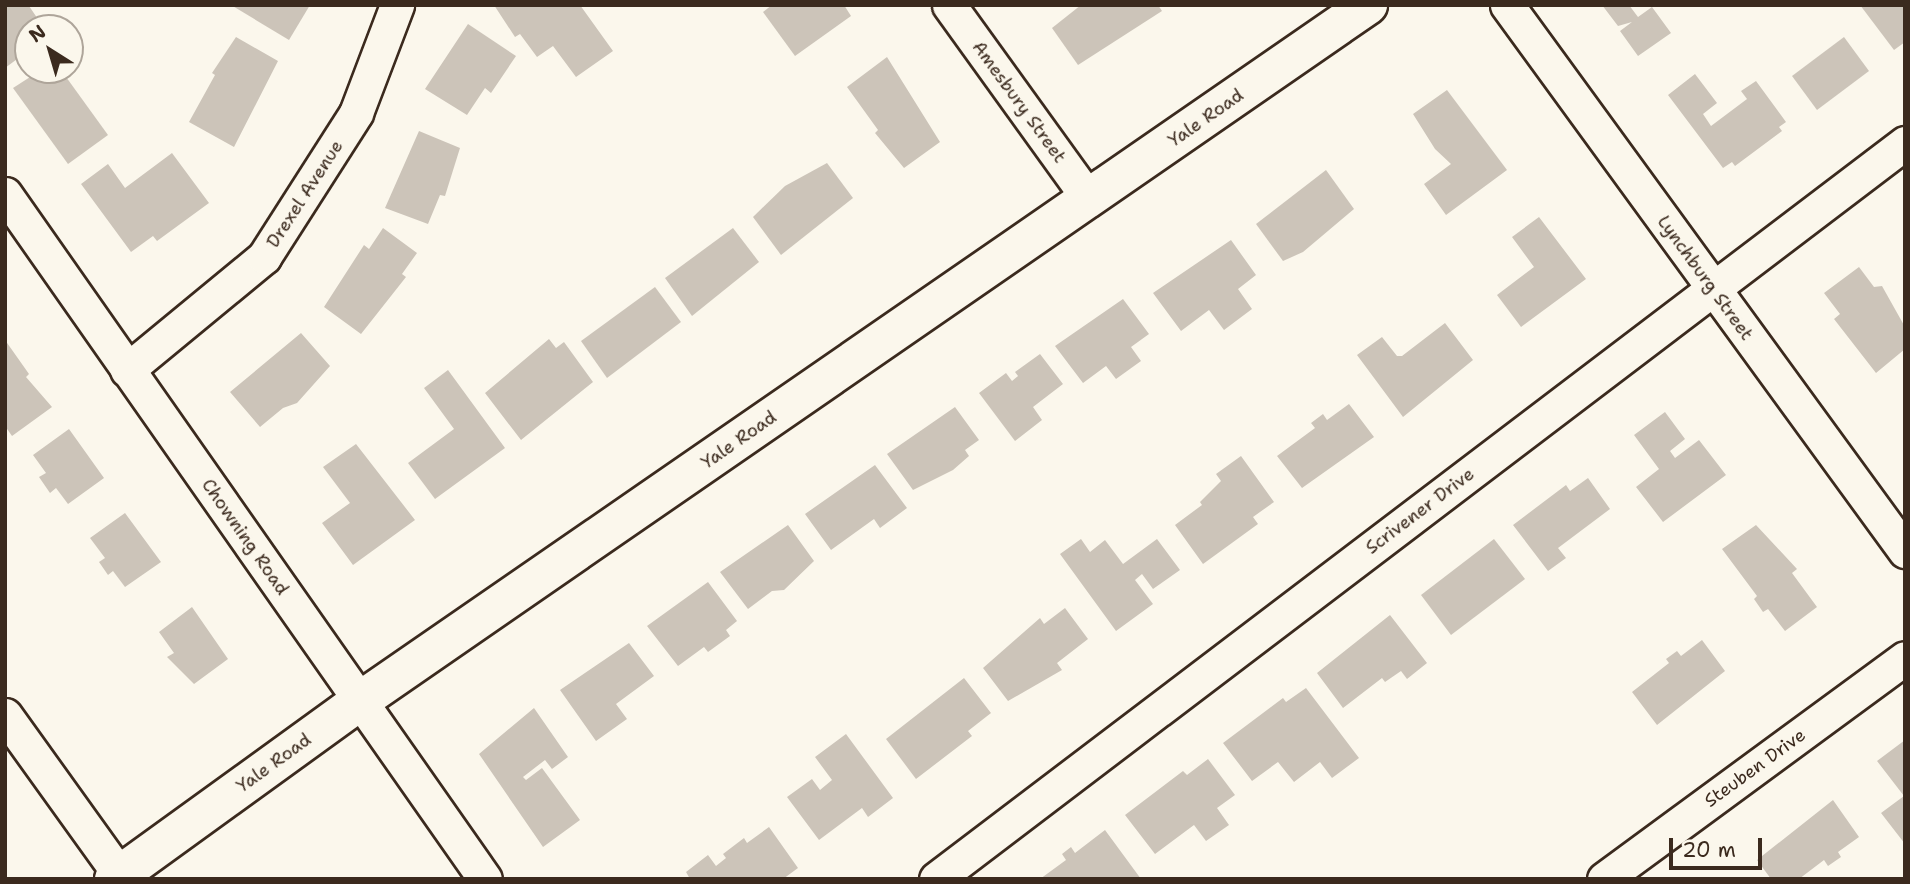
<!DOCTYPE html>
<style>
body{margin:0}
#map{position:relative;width:1910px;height:884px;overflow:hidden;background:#fbf7ec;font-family:"Shantell Sans",sans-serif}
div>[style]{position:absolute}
.building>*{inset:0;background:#ccc4b9}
.roads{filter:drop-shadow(2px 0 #3b2a1e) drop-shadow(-2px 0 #3b2a1e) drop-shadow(0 2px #3b2a1e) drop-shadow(0 -2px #3b2a1e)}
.minor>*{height:33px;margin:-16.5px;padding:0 16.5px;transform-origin:16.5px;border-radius:16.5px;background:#fbf7ec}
.major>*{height:38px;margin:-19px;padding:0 19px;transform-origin:19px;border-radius:19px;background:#fbf7ec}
span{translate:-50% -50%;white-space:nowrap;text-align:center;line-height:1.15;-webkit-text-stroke:5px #fbf7ec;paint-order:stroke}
.street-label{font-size:18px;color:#3b2a1e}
.frame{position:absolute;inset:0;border:7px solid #3b2a1e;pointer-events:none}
.north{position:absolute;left:14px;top:14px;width:70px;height:70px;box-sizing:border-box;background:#fbf7ec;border:2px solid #aea59a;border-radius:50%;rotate:323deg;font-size:19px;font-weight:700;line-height:28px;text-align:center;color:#3b2a1e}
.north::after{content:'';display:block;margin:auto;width:24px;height:32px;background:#3b2a1e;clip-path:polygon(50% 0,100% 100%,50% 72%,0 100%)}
.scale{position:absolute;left:1669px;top:838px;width:93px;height:32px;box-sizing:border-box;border:4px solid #3b2a1e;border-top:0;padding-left:9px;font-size:21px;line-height:24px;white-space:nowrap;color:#3b2a1e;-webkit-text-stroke:5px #fbf7ec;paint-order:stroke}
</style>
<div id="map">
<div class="building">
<i style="clip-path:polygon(5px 5px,29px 6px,44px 28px,28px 28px,28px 51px,5px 68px)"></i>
<i style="clip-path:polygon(231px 5px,310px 5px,289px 40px)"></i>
<i style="clip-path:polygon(494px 5px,580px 5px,613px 51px,576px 77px,553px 46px,537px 57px,520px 34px,515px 37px)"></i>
<i style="clip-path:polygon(772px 5px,844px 5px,851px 16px,795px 56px,763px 12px)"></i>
<i style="clip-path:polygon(1081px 5px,1158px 5px,1162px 11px,1078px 65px,1052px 28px)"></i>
<i style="clip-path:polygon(1602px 5px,1629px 5px,1638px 17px,1652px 7px,1671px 33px,1638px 56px,1620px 31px,1632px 22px,1618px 26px)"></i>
<i style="clip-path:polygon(1860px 5px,1905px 5px,1905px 42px,1894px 50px)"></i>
<i style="clip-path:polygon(468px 24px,516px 56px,491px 93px,485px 88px,467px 115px,425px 89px)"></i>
<i style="clip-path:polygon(236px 37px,278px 61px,234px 147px,189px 122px,215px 75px,212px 73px)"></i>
<i style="clip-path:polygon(1844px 37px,1869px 71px,1817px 110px,1792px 76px)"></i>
<i style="clip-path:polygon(887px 57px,940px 142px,904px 168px,875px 133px,878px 130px,847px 87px)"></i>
<i style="clip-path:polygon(41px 70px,61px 70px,108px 135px,68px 164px,13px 88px)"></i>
<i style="clip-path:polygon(1695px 74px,1717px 103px,1703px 114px,1711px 126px,1747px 99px,1741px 91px,1756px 81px,1786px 122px,1779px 127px,1782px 131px,1735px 166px,1732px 162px,1723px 168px,1668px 95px)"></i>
<i style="clip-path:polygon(1447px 90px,1507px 170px,1446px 215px,1424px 184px,1451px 164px,1435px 149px,1413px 114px)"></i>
<i style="clip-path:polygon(419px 131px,460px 148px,445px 196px,440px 195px,428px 224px,385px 208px)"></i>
<i style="clip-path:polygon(172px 153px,209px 203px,157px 241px,153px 236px,131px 252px,81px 184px,108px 164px,125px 188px)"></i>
<i style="clip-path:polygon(827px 163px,853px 198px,781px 255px,753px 217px,785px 186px)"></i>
<i style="clip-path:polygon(1326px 170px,1354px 209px,1303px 252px,1283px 261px,1256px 224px)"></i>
<i style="clip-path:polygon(1539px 217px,1586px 279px,1521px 327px,1497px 295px,1534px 267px,1512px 237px)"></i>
<i style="clip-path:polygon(383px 228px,417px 253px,402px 274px,406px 277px,361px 334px,324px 307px,364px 245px,369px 249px)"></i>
<i style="clip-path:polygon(733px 228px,759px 262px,692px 316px,665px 278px)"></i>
<i style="clip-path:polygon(1231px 240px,1256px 275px,1238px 289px,1252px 309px,1224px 330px,1209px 310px,1181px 331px,1153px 293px)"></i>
<i style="clip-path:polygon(1859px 267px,1874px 287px,1882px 286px,1905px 327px,1905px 349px,1876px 373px,1834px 319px,1840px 314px,1824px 293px)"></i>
<i style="clip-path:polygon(655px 287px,681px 322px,607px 378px,581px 341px)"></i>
<i style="clip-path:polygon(1123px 299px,1149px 334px,1131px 347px,1141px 361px,1116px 379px,1106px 366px,1083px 383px,1055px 346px)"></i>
<i style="clip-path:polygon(1445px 323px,1473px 360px,1403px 417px,1357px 355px,1382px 337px,1397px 356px,1402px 356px)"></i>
<i style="clip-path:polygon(301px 333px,330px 366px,297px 403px,283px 408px,260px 427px,230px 392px)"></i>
<i style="clip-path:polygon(549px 339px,556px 348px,564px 342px,593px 382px,521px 440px,485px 393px)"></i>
<i style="clip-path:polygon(5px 340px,29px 374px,26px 377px,52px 407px,12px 436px,5px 426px)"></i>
<i style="clip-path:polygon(1040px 354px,1063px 384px,1033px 407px,1042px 420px,1015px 441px,979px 393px,1006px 373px,1012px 381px,1018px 376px,1015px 372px)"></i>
<i style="clip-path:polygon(448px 370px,505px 448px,435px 499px,408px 463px,454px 429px,424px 388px)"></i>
<i style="clip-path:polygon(1349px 404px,1374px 437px,1302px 488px,1277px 456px,1315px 428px,1311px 423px,1323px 414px,1327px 420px)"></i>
<i style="clip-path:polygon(955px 407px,979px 440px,965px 450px,969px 456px,953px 470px,913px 490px,887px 454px)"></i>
<i style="clip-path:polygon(1665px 412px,1685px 439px,1670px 451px,1675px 458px,1699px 440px,1726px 475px,1663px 522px,1636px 487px,1659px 469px,1634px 435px)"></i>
<i style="clip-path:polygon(69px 429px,104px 478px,68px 504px,56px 488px,50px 493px,39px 477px,46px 473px,33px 455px)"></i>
<i style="clip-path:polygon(356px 444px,415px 520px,353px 565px,322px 523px,350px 503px,323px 467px)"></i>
<i style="clip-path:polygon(1241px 456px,1274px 502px,1253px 517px,1258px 524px,1203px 564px,1175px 525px,1202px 505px,1200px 502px,1221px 481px,1216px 474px)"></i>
<i style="clip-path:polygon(875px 465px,907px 508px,880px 528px,874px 519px,831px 550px,805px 514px)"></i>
<i style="clip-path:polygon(1588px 478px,1610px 509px,1558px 548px,1566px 558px,1548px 571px,1513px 525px,1566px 485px,1570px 491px)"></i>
<i style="clip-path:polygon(125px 513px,161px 562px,125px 587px,113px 571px,108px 575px,99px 562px,105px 558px,90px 538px)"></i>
<i style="clip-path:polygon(788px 525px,814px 561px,784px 590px,772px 591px,748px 609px,720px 572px)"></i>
<i style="clip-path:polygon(1756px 525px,1797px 569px,1792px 573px,1817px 607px,1785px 631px,1768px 609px,1763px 612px,1754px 599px,1757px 596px,1722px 549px)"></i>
<i style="clip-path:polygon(1081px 539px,1090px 552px,1105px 540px,1123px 564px,1157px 539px,1180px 570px,1153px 589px,1142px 574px,1135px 580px,1153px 604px,1116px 631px,1060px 554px)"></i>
<i style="clip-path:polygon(1494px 539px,1525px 579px,1451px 635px,1421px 595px)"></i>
<i style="clip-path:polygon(708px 582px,737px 621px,726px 630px,730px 636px,708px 652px,704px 647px,678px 666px,647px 626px)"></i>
<i style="clip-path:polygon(192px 607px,228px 659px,194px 684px,167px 657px,174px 653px,159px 632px)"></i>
<i style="clip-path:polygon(1065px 608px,1088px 639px,1057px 663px,1062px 670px,1008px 701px,983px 668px,1040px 618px,1044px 624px)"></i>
<i style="clip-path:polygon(1390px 615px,1427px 663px,1407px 679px,1401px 671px,1385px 682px,1382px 678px,1343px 708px,1317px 673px)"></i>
<i style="clip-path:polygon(1702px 640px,1725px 671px,1657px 725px,1632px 692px,1669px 663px,1666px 659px,1677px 651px,1681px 656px)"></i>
<i style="clip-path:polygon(629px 643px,654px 676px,616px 704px,627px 719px,596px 741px,560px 690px)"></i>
<i style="clip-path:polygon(964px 678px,991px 713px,968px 731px,972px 736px,916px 779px,886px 739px)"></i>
<i style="clip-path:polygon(1306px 688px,1359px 758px,1332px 778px,1320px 762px,1294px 782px,1278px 762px,1252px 781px,1223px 743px,1283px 698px,1286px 702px)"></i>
<i style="clip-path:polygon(534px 708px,568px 757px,552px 769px,545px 760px,523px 777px,526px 780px,542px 768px,580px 820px,543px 847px,479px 754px)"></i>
<i style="clip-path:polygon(846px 734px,893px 798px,868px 817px,862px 808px,819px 840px,787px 797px,812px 779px,820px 790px,832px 780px,815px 757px)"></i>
<i style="clip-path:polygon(1905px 740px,1905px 844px,1881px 813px,1904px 796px,1877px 761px)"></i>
<i style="clip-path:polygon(1208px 759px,1235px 795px,1217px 808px,1229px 825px,1206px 841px,1194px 825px,1155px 854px,1125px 815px,1183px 771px,1187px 775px)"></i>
<i style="clip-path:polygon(1833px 800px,1859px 837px,1838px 852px,1841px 857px,1828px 866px,1824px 860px,1799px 879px,1771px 879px,1757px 860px)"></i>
<i style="clip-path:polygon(769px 827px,798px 868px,783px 879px,690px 879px,686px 872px,708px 855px,716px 866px,726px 858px,723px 854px,744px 838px,747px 843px)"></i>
<i style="clip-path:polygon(1105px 830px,1141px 879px,1040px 879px,1066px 860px,1062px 854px,1071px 847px,1075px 853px)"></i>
</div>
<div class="roads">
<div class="minor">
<i style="left:949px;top:5px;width:239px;rotate:54.2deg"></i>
<i style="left:1507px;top:5px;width:676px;rotate:53.91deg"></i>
<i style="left:5px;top:194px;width:836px;rotate:54.98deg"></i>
<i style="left:127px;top:370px;width:178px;rotate:-39.5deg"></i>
<i style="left:264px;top:257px;width:171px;rotate:-57.4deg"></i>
<i style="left:356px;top:113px;width:116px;rotate:-69.2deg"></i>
<i style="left:5px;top:715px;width:202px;rotate:54.3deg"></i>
<i style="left:936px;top:879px;width:1217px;rotate:-37.22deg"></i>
<i style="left:1604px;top:879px;width:373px;rotate:-36.3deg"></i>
</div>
<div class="major">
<i style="left:114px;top:879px;width:304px;rotate:-35.9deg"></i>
<i style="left:360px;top:701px;width:1225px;rotate:-34.62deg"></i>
</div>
</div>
<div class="street-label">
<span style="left:1019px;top:102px;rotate:54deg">Amesbury Street</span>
<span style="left:1206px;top:118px;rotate:-35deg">Yale Road</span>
<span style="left:305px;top:194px;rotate:-57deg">Drexel Avenue</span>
<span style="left:1705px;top:278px;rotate:54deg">Lynchburg Street</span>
<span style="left:739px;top:440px;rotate:-35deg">Yale Road</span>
<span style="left:1420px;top:511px;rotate:-37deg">Scrivener Drive</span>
<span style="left:245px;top:537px;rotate:55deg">Chowning Road</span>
<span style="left:274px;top:763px;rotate:-36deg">Yale Road</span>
<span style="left:1755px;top:768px;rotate:-36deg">Steuben Drive</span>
</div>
<div class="frame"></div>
<div class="north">N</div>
<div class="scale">20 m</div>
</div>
